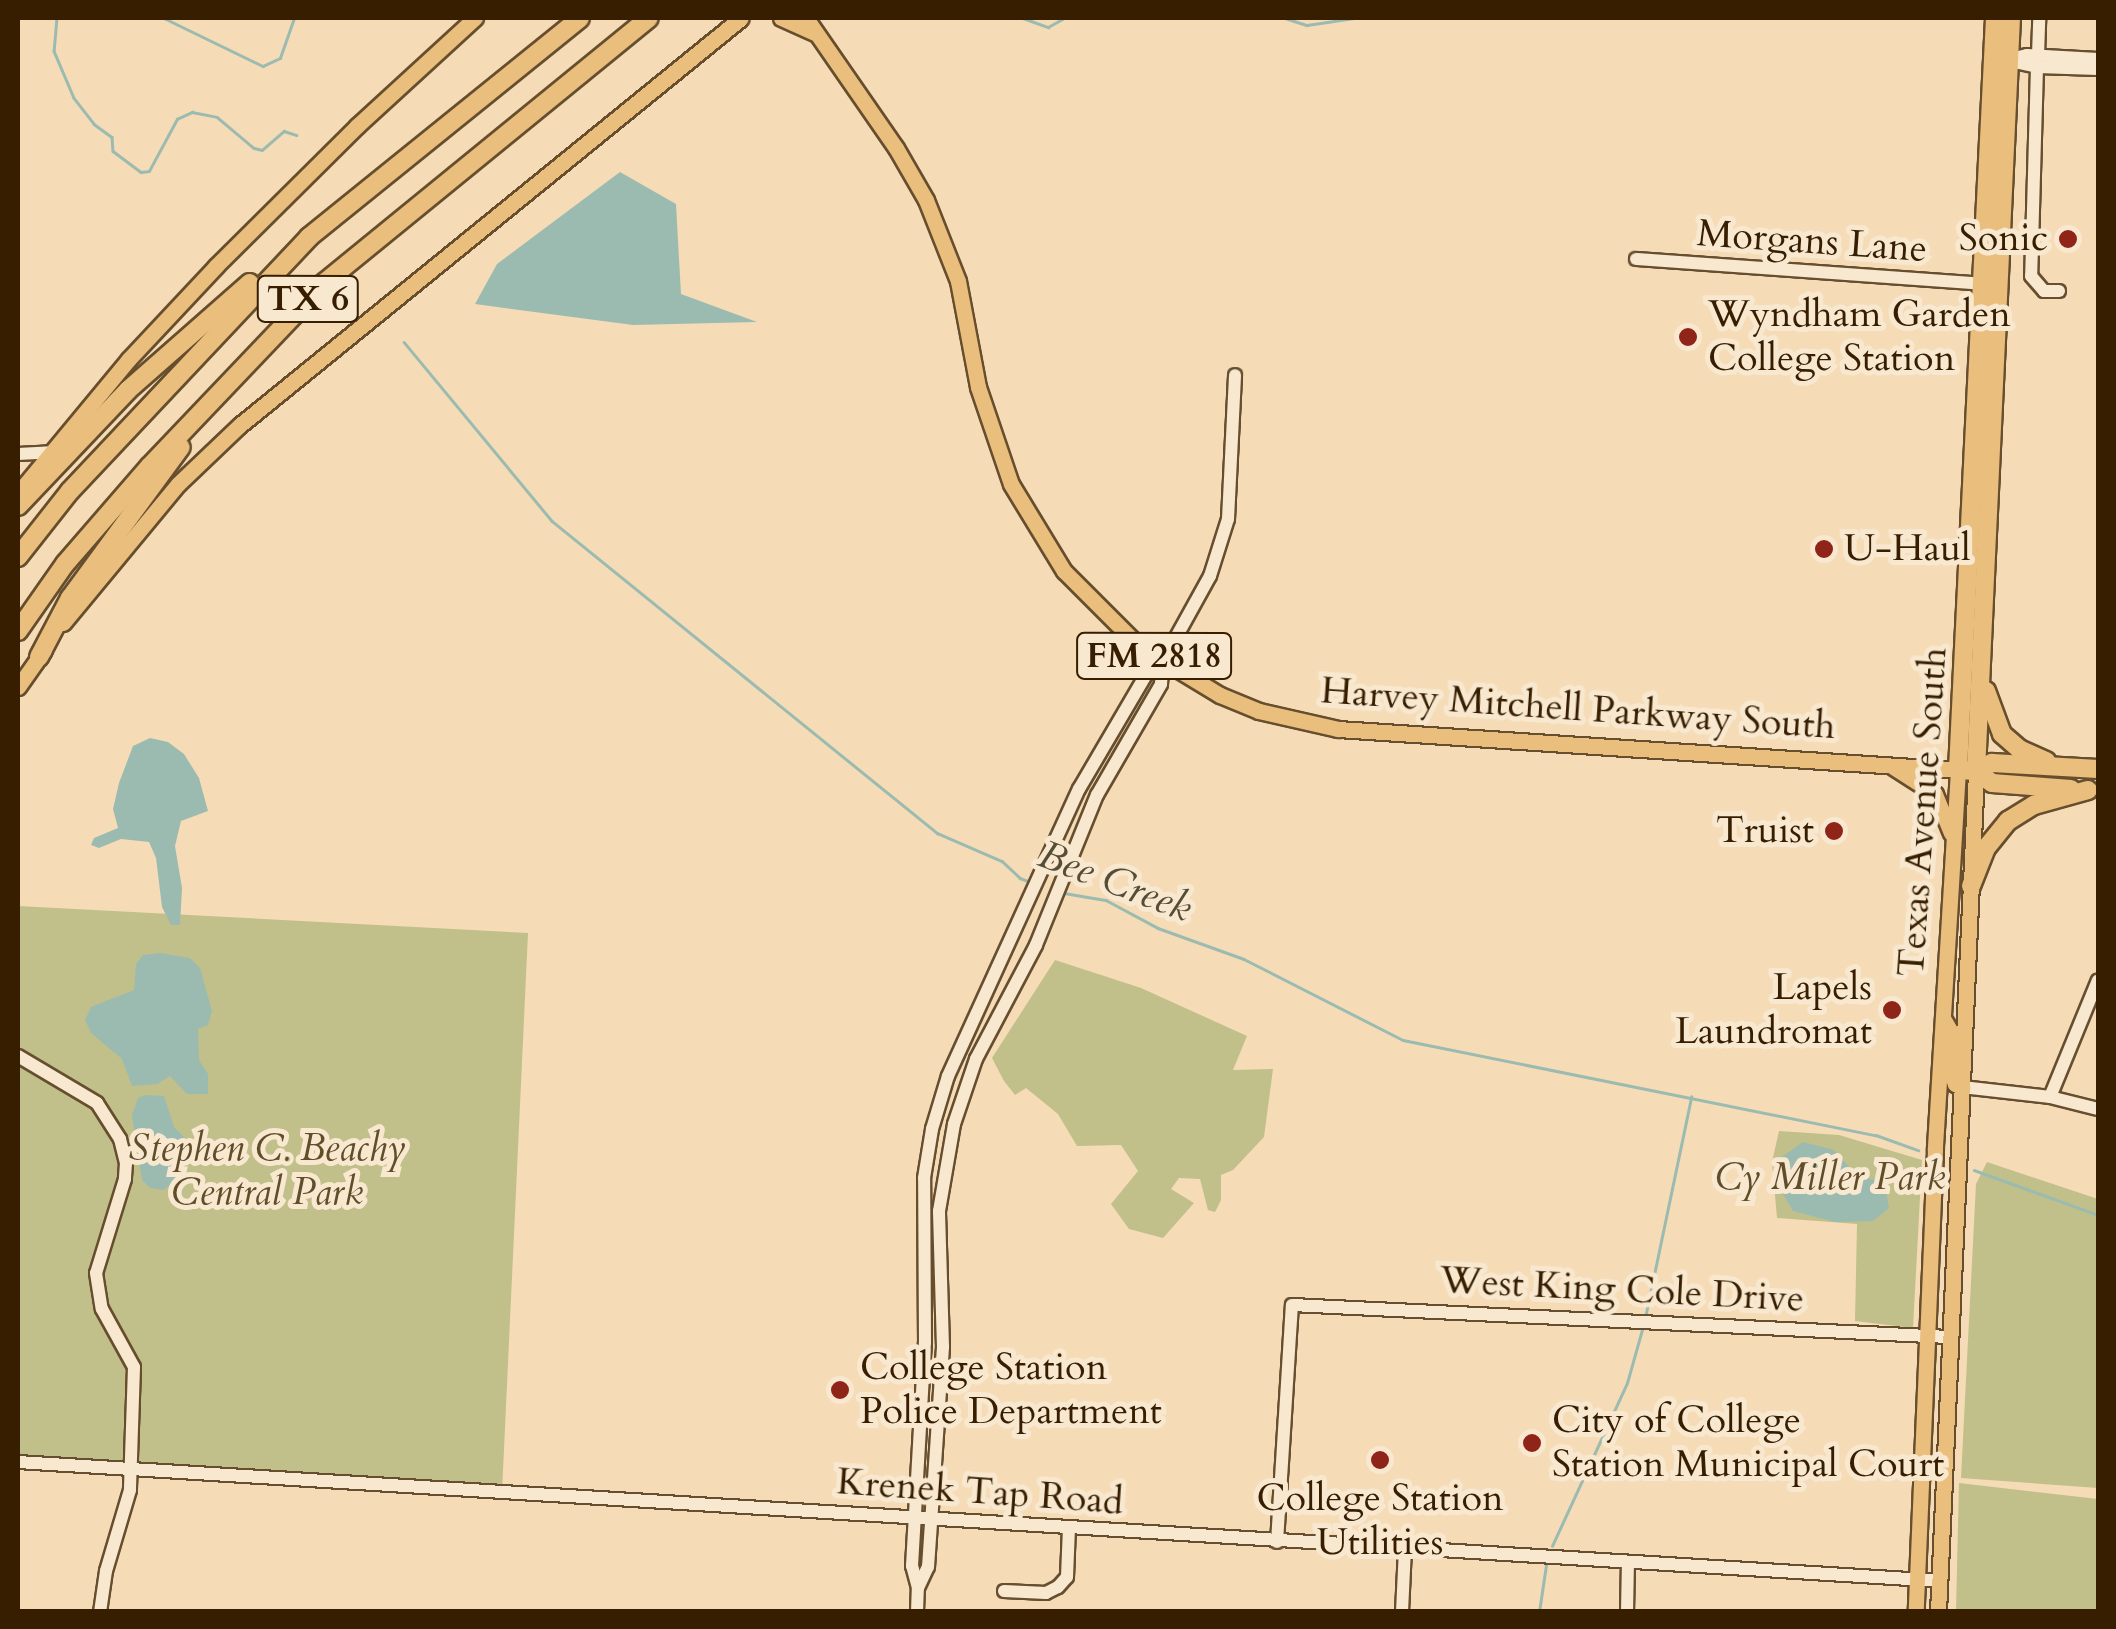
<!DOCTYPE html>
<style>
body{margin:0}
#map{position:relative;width:2116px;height:1629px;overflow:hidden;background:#f5dcb7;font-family:Cardo,serif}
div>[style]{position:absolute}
.green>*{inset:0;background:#c1bf8a}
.water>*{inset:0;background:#9cbbb0}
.stream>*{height:2.5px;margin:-1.25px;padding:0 1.25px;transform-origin:1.25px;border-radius:1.25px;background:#9cbbb0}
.roads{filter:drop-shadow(2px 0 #664e2e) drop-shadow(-2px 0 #664e2e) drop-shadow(0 2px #664e2e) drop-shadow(0 -2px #664e2e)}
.minor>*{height:12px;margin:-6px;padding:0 6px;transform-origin:6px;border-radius:6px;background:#f8e8d0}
.major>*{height:15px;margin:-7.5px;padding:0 7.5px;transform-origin:7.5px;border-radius:7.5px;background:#eabe7c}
.highway>*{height:18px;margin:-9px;padding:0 9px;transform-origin:9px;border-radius:9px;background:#eabe7c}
.dots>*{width:28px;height:28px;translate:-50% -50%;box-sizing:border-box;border:5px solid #f8e8d0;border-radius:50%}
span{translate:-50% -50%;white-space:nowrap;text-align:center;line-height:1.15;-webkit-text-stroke:10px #f8e8d0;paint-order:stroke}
.shield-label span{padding:2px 8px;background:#f8e8d0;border:2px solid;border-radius:8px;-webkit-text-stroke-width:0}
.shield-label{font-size:35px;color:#371e01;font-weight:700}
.poi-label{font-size:38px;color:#371e01}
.right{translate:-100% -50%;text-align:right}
.left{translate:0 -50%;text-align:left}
.street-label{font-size:38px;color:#371e01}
.park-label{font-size:38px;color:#604e2a;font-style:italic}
.water-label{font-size:40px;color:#554d36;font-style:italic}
.frame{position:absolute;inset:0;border:20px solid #371e01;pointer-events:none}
</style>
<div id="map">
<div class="green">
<i style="clip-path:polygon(18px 906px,528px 933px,502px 1492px,18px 1455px)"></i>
<i style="clip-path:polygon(1055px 960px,1141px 988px,1247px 1036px,1233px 1070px,1273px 1069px,1264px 1137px,1233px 1170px,1221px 1175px,1221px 1200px,1215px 1212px,1208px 1210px,1200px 1179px,1179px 1178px,1171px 1189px,1194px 1203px,1163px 1238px,1129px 1229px,1111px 1204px,1138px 1171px,1121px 1145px,1077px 1146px,1058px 1114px,1026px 1088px,1015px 1095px,1004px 1081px,992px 1058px)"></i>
<i style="clip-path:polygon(1779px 1131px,1839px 1135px,1922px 1160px,1913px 1328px,1855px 1321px,1857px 1224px,1777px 1218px,1772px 1162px)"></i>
<i style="clip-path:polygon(1987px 1162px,2098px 1199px,2098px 1488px,1961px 1478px,1976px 1184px)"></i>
<i style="clip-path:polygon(1959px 1483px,2098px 1499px,2098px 1611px,1956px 1611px)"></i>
</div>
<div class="water">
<i style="clip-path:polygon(620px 172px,676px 204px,681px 294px,757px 322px,633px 325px,475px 304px,497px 264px)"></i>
<i style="clip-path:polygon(150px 738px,168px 742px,184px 754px,199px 778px,208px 811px,181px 821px,175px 846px,182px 888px,180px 925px,171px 925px,162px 907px,156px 858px,149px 842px,121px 839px,99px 848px,91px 845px,94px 838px,118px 828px,113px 809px,119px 783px,133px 746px)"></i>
<i style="clip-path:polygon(160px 953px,190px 958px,200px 968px,212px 1011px,208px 1025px,198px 1029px,199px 1060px,208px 1074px,208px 1094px,187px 1094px,170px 1076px,157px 1084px,132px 1086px,122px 1059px,91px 1033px,85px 1020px,91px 1007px,134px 990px,136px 964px,143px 955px)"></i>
<i style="clip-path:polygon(145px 1095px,164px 1096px,174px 1127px,184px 1137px,181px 1175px,164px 1190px,150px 1188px,142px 1180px,132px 1115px,138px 1098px)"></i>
<i style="clip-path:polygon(1803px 1142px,1834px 1150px,1858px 1177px,1884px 1181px,1889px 1208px,1873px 1221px,1835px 1222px,1793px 1211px,1783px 1194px,1779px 1159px)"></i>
</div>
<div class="stream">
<i style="left:57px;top:18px;width:33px;rotate:95deg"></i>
<i style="left:54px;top:51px;width:51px;rotate:66.9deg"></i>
<i style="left:74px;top:98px;width:33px;rotate:52deg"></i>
<i style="left:94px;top:124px;width:22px;rotate:36deg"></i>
<i style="left:112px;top:137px;width:14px;rotate:86deg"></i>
<i style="left:113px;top:151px;width:35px;rotate:37deg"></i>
<i style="left:141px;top:172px;width:8px;rotate:-7deg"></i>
<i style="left:149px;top:171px;width:59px;rotate:-61.7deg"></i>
<i style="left:177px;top:119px;width:17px;rotate:-25deg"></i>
<i style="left:192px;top:112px;width:25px;rotate:11deg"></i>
<i style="left:217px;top:117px;width:48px;rotate:40deg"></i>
<i style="left:254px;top:148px;width:8px;rotate:14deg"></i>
<i style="left:262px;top:150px;width:29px;rotate:-41deg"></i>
<i style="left:284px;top:131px;width:13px;rotate:18deg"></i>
<i style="left:164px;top:18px;width:110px;rotate:25.9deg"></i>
<i style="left:263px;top:66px;width:19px;rotate:-25deg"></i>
<i style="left:280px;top:58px;width:42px;rotate:-70.7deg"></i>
<i style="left:1023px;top:18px;width:27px;rotate:20deg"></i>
<i style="left:1048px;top:27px;width:18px;rotate:-29deg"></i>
<i style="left:1285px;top:18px;width:23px;rotate:18deg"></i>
<i style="left:1307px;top:25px;width:49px;rotate:-8.3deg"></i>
<i style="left:404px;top:342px;width:232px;rotate:50.4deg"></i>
<i style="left:552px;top:521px;width:496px;rotate:39deg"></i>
<i style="left:937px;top:833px;width:71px;rotate:23.3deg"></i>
<i style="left:1002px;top:861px;width:25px;rotate:43deg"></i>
<i style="left:1020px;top:878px;width:14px;rotate:21deg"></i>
<i style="left:1064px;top:893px;width:43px;rotate:9.5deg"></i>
<i style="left:1106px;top:900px;width:59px;rotate:28.3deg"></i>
<i style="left:1158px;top:928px;width:91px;rotate:19.8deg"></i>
<i style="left:1244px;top:959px;width:178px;rotate:27deg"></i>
<i style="left:1403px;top:1040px;width:482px;rotate:11.4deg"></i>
<i style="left:1876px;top:1135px;width:45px;rotate:19.7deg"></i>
<i style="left:1974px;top:1170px;width:132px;rotate:19.9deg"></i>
<i style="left:1645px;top:1318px;width:226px;rotate:-78.2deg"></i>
<i style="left:1552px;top:1546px;width:179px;rotate:-65.3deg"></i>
<i style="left:1627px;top:1383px;width:59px;rotate:-74.3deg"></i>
<i style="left:1539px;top:1612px;width:48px;rotate:-81.5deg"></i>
</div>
<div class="roads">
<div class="minor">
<i style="left:2038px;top:55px;width:37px;rotate:-88deg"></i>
<i style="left:2011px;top:59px;width:16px;rotate:-14deg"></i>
<i style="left:2027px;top:55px;width:71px;rotate:3.2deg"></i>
<i style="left:2005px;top:60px;width:33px;rotate:12deg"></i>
<i style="left:2037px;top:67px;width:61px;rotate:1.9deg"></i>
<i style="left:2037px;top:67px;width:209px;rotate:91.6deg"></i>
<i style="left:2031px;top:276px;width:20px;rotate:49deg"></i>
<i style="left:2044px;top:291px;width:15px"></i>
<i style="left:1636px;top:259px;width:348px;rotate:4.1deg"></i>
<i style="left:18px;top:454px;width:33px;rotate:-3deg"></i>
<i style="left:18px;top:1056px;width:92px;rotate:30.7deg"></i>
<i style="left:97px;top:1103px;width:43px;rotate:57.4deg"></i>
<i style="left:120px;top:1139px;width:25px;rotate:76deg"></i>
<i style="left:126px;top:1163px;width:16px;rotate:94deg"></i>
<i style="left:125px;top:1179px;width:98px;rotate:107.1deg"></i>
<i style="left:96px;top:1273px;width:36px;rotate:81deg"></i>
<i style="left:102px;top:1309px;width:66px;rotate:61.1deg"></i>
<i style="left:134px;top:1367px;width:123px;rotate:91.9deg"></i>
<i style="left:130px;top:1490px;width:84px;rotate:106.5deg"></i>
<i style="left:106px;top:1571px;width:41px;rotate:98.3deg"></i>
<i style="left:1962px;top:1087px;width:89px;rotate:6.5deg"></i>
<i style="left:2050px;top:1097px;width:49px;rotate:14deg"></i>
<i style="left:2050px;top:1097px;width:126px;rotate:-67.7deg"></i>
<i style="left:18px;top:1462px;width:1925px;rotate:3.54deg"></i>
<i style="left:1277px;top:1542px;width:237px;rotate:-86.4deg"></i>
<i style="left:1292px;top:1305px;width:658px;rotate:2.79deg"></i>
<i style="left:918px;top:1588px;width:23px;rotate:-65deg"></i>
<i style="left:928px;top:1567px;width:221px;rotate:-86.1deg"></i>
<i style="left:943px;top:1347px;width:136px;rotate:-91.7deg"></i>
<i style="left:939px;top:1211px;width:88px;rotate:-80.2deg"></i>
<i style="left:954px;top:1124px;width:69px;rotate:-71.3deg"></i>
<i style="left:976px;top:1059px;width:129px;rotate:-62.2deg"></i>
<i style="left:1036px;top:945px;width:162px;rotate:-67.9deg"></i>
<i style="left:1097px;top:795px;width:128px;rotate:-60deg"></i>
<i style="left:1161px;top:684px;width:23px;rotate:-85deg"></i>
<i style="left:1004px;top:1591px;width:42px;rotate:2.7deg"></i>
<i style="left:1046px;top:1593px;width:13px;rotate:-27deg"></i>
<i style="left:1058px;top:1587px;width:13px;rotate:-48deg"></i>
<i style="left:1067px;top:1577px;width:50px;rotate:-87.7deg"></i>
<i style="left:917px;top:1612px;width:24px;rotate:-88deg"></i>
<i style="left:918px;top:1588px;width:23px;rotate:-105deg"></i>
<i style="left:912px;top:1566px;width:223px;rotate:-86.7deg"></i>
<i style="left:925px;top:1343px;width:165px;rotate:-90.3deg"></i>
<i style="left:924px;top:1178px;width:50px;rotate:-80.7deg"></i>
<i style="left:932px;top:1129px;width:55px;rotate:-73.2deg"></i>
<i style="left:948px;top:1076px;width:315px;rotate:-65.5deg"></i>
<i style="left:1079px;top:789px;width:132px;rotate:-59.6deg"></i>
<i style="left:1146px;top:675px;width:22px;rotate:-39deg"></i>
<i style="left:1163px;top:661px;width:97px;rotate:-61.1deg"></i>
<i style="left:1210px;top:576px;width:60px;rotate:-72.5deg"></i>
<i style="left:1228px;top:519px;width:144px;rotate:-87.2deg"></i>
<i style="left:1402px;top:1612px;width:64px;rotate:-87.3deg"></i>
<i style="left:1627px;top:1612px;width:50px;rotate:-88.9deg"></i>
</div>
<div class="major">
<i style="left:781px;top:18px;width:36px;rotate:24deg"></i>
<i style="left:806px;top:18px;width:158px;rotate:55.3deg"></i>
<i style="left:896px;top:148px;width:60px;rotate:60deg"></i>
<i style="left:926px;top:200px;width:87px;rotate:68.4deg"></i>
<i style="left:958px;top:281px;width:108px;rotate:79.3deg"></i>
<i style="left:978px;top:387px;width:102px;rotate:71.2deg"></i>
<i style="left:1011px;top:484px;width:102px;rotate:58.7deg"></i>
<i style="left:1064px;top:571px;width:106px;rotate:45deg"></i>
<i style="left:1139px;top:646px;width:95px;rotate:31.2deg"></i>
<i style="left:1220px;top:695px;width:42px;rotate:22.3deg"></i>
<i style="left:1259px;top:711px;width:81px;rotate:12.8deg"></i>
<i style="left:1338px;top:729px;width:621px;rotate:3.78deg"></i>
<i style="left:1958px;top:770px;width:381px;rotate:93.5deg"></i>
<i style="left:1935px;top:1150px;width:462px;rotate:92.4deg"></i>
<i style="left:18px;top:493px;width:174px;rotate:-50.4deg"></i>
<i style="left:129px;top:359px;width:127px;rotate:-46.9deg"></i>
<i style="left:216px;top:266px;width:199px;rotate:-44.8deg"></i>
<i style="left:357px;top:126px;width:160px;rotate:-42.5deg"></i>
<i style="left:63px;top:623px;width:180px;rotate:-50.4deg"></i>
<i style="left:178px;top:484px;width:86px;rotate:-43.6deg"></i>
<i style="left:240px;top:425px;width:645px;rotate:-39.09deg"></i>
<i style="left:18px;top:687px;width:45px;rotate:-54.9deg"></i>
<i style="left:1893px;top:767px;width:50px;rotate:32.7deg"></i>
<i style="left:1935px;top:794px;width:42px;rotate:67.7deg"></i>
<i style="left:1943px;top:1018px;width:22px;rotate:60deg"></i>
<i style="left:1954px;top:1037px;width:38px;rotate:93deg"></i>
<i style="left:1952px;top:1075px;width:9px;rotate:72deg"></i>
<i style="left:1955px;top:1084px;width:8px;rotate:23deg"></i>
<i style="left:1938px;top:1612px;width:842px;rotate:-87.41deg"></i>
</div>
<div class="highway">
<i style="left:1995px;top:18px;width:753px;rotate:92.82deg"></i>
<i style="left:1958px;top:770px;width:18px;rotate:3deg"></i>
<i style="left:1976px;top:771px;width:18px;rotate:-27deg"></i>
<i style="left:1992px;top:763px;width:106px;rotate:3.2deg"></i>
<i style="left:18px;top:506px;width:160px;rotate:-46.5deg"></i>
<i style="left:128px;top:390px;width:162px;rotate:-41.3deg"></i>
<i style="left:18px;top:557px;width:84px;rotate:-51.8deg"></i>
<i style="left:70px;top:491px;width:349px;rotate:-46.7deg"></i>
<i style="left:309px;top:237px;width:348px;rotate:-38.9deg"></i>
<i style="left:18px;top:631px;width:82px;rotate:-55deg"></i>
<i style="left:65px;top:564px;width:130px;rotate:-49.1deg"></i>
<i style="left:150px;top:466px;width:253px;rotate:-46.4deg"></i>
<i style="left:324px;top:283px;width:419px;rotate:-39.2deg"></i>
<i style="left:39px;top:657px;width:67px;rotate:-62.3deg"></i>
<i style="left:70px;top:598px;width:187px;rotate:-53.7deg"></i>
<i style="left:1986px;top:691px;width:46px;rotate:69.6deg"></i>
<i style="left:2002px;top:734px;width:23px;rotate:41deg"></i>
<i style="left:2019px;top:749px;width:30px;rotate:24deg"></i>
<i style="left:1976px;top:771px;width:754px;rotate:-87.34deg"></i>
<i style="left:1976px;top:771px;width:20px;rotate:37deg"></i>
<i style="left:1992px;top:783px;width:79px;rotate:4.3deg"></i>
<i style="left:1971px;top:886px;width:41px;rotate:-68.5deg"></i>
<i style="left:1986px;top:848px;width:35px;rotate:-51deg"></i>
<i style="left:2008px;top:821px;width:31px;rotate:-32deg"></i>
<i style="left:2034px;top:805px;width:56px;rotate:-15.5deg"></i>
</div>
</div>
<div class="dots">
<i style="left:2068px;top:239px;background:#8f2418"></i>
<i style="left:1688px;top:337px;background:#8f2418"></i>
<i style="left:1824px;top:549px;background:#8f2418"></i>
<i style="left:1834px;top:831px;background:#8f2418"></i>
<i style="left:1892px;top:1010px;background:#8f2418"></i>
<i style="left:840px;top:1390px;background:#8f2418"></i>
<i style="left:1532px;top:1443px;background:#8f2418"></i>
<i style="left:1380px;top:1460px;background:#8f2418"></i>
</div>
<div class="shield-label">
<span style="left:308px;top:299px">TX 6</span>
<span style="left:1154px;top:656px">FM 2818</span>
</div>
<div class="poi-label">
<span class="right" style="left:2048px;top:239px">Sonic</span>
<span class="left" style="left:1708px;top:337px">Wyndham Garden<br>College Station</span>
<span class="left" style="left:1844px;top:549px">U-Haul</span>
<span class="right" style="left:1814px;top:831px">Truist</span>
<span class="right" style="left:1872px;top:1010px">Lapels<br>Laundromat</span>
<span class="left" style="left:860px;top:1390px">College Station<br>Police Department</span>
<span class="left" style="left:1552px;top:1443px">City of College<br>Station Municipal Court</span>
<span style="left:1380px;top:1521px">College Station<br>Utilities</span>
</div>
<div class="street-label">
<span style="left:1812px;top:242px;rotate:4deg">Morgans Lane</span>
<span style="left:1578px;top:709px;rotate:4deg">Harvey Mitchell Parkway South</span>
<span style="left:1923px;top:812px;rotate:-86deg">Texas Avenue South</span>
<span style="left:1622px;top:1290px;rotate:3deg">West King Cole Drive</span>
<span style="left:980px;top:1492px;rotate:4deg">Krenek Tap Road</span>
</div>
<div class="park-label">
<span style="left:267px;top:1171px">Stephen C. Beachy<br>Central Park</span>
<span style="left:1830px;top:1178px">Cy Miller Park</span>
</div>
<div class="water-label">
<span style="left:1115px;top:882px;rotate:21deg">Bee Creek</span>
</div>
<div class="frame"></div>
</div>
